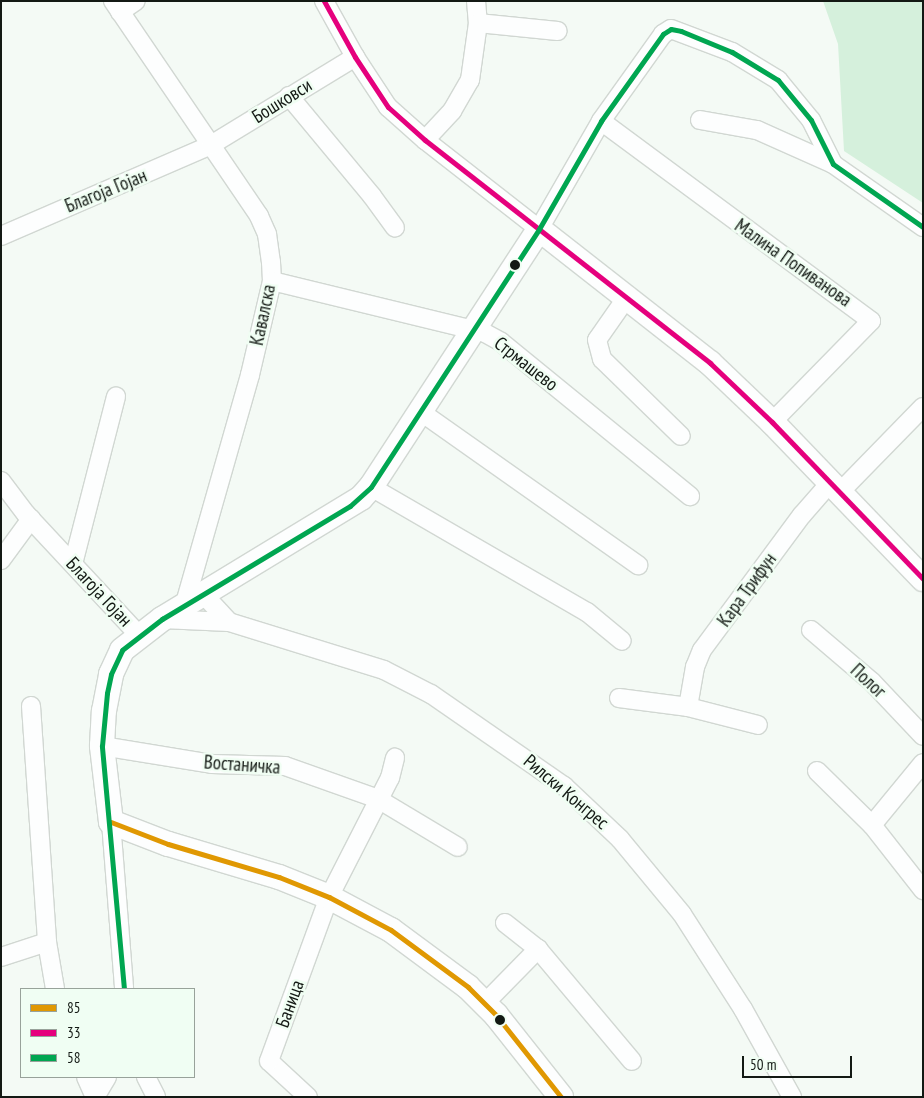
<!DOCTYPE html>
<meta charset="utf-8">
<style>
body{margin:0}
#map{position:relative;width:924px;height:1098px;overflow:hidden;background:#f4faf5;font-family:"PT Sans Narrow",sans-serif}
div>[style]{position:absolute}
.green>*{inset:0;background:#d5f0dc}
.roads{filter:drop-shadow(1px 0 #d1d7d2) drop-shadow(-1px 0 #d1d7d2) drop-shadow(0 1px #d1d7d2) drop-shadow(0 -1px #d1d7d2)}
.street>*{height:18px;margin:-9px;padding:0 9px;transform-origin:9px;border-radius:9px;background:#fdfefe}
.secondary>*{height:24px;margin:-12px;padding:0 12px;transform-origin:12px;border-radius:12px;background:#fdfefe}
.bus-1>*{height:5px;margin:-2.5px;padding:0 2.5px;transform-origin:2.5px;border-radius:2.5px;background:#e09802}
.bus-2>*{height:5px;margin:-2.5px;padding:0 2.5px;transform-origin:2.5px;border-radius:2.5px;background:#e5007d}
.bus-3>*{height:5px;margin:-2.5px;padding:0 2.5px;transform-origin:2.5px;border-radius:2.5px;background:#00a651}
.dots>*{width:14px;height:14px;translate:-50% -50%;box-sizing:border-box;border:2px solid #f0fef3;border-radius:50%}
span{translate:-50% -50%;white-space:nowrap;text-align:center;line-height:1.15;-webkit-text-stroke:5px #f0fef3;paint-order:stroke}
.street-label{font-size:19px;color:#131914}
.frame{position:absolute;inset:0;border:2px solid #131914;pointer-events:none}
.legend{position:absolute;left:20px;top:988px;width:175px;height:90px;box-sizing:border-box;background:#f0fef3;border:1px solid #98a29a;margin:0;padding:6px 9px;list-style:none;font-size:15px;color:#131914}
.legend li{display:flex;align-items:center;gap:10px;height:25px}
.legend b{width:25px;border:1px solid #98a29a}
.scale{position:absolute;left:742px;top:1056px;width:110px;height:22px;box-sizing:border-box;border:2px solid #131914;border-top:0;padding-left:6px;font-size:15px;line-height:18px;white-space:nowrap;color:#131914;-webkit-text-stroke:4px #f0fef3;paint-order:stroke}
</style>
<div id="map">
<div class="green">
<i style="clip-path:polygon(823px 1px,923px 1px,923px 203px,844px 151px,838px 44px)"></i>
</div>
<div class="roads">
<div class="street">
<i style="left:113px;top:1px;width:260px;rotate:55.8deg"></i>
<i style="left:259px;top:216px;width:20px;rotate:66deg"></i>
<i style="left:267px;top:234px;width:28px;rotate:82deg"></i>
<i style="left:271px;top:262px;width:19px;rotate:87deg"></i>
<i style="left:272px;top:281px;width:97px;rotate:103.2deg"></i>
<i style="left:250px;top:375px;width:241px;rotate:105.9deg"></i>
<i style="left:324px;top:1px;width:64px;rotate:61deg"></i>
<i style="left:355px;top:57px;width:60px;rotate:56.6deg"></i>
<i style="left:388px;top:107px;width:50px;rotate:41.7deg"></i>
<i style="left:425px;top:140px;width:145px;rotate:38deg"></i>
<i style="left:539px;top:229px;width:125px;rotate:-60.1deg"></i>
<i style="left:601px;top:121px;width:107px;rotate:-54.5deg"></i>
<i style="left:663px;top:34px;width:9px;rotate:-32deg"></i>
<i style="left:671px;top:29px;width:65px;rotate:20.7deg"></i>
<i style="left:732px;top:52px;width:54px;rotate:31.3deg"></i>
<i style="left:778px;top:80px;width:52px;rotate:50.5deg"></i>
<i style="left:811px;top:120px;width:49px;rotate:63.4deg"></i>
<i style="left:833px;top:164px;width:110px;rotate:35deg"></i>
<i style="left:476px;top:1px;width:22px;rotate:85deg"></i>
<i style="left:120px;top:12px;width:19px;rotate:-35deg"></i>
<i style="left:289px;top:96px;width:130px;rotate:50.3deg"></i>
<i style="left:372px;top:196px;width:39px;rotate:54deg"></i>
<i style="left:700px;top:120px;width:58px;rotate:10deg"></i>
<i style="left:757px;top:130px;width:83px;rotate:24.1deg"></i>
<i style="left:601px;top:121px;width:336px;rotate:36.5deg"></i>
<i style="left:871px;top:321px;width:141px;rotate:134.4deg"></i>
<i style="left:425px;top:140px;width:40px;rotate:-47deg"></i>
<i style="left:452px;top:111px;width:36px;rotate:-60deg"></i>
<i style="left:470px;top:80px;width:58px;rotate:-82deg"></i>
<i style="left:478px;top:23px;width:80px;rotate:5.7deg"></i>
<i style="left:1px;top:236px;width:229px;rotate:-23.4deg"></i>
<i style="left:211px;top:145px;width:169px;rotate:-31.4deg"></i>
<i style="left:272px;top:281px;width:219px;rotate:13.7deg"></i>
<i style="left:485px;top:333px;width:18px;rotate:29deg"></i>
<i style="left:501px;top:342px;width:244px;rotate:39.2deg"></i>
<i style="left:627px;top:297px;width:52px;rotate:124.9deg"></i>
<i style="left:597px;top:340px;width:20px;rotate:75deg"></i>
<i style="left:602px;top:359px;width:110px;rotate:44.3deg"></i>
<i style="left:421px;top:412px;width:266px;rotate:35.2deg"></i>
<i style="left:1px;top:481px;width:41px;rotate:52.9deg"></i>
<i style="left:26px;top:514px;width:166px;rotate:47deg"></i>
<i style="left:371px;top:487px;width:250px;rotate:30.1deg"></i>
<i style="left:587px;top:612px;width:45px;rotate:39.6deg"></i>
<i style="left:839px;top:493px;width:120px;rotate:-45.7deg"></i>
<i style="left:1px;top:560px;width:51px;rotate:-53.8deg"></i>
<i style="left:73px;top:564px;width:173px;rotate:-75.6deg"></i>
<i style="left:204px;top:595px;width:37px;rotate:47deg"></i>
<i style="left:162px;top:619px;width:67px;rotate:2.6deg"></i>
<i style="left:229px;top:622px;width:162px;rotate:17.2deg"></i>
<i style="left:384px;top:670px;width:53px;rotate:27.1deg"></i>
<i style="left:431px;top:694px;width:162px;rotate:34.7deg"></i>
<i style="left:564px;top:786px;width:77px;rotate:43.4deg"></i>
<i style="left:620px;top:839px;width:97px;rotate:50.4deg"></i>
<i style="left:682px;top:914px;width:113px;rotate:57.3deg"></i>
<i style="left:743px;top:1009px;width:101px;rotate:60.9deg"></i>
<i style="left:811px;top:630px;width:80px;rotate:40.4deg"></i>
<i style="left:872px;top:682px;width:74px;rotate:46.6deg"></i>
<i style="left:619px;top:698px;width:70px;rotate:7.4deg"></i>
<i style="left:688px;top:707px;width:72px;rotate:14.4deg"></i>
<i style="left:31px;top:706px;width:237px;rotate:86.1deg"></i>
<i style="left:47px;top:942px;width:48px;rotate:80.3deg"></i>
<i style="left:688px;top:707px;width:41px;rotate:-80.1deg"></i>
<i style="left:695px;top:667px;width:18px;rotate:-68deg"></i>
<i style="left:702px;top:650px;width:168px;rotate:-53.5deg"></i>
<i style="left:802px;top:515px;width:41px;rotate:-48.9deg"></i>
<i style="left:102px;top:746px;width:111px;rotate:9.3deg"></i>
<i style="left:212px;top:764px;width:73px;rotate:1.6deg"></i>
<i style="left:285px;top:766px;width:99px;rotate:19.5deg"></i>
<i style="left:378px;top:799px;width:93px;rotate:31deg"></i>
<i style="left:817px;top:771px;width:77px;rotate:44.5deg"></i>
<i style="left:872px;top:825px;width:83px;rotate:51.9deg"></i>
<i style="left:111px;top:822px;width:168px;rotate:85.5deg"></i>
<i style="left:872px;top:825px;width:80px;rotate:-50.6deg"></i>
<i style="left:505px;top:923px;width:42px;rotate:38.2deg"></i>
<i style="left:538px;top:949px;width:146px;rotate:50deg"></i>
<i style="left:1px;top:957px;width:48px;rotate:-18.1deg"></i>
<i style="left:485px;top:1003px;width:76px;rotate:-45.5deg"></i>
<i style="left:86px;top:1077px;width:22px;rotate:66deg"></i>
<i style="left:146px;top:1077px;width:22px;rotate:63deg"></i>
<i style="left:95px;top:1097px;width:23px;rotate:-59deg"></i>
<i style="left:308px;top:1097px;width:53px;rotate:-137.3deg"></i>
<i style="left:269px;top:1061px;width:175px;rotate:-69.9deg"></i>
<i style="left:329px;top:897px;width:134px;rotate:-62.9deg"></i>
<i style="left:390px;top:778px;width:21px;rotate:-76deg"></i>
</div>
<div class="secondary">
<i style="left:561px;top:1097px;width:105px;rotate:-128.4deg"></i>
<i style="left:496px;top:1015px;width:40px;rotate:-135deg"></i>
<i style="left:468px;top:987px;width:96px;rotate:-143.5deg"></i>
<i style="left:391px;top:930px;width:70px;rotate:-152deg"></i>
<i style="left:329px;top:897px;width:54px;rotate:-158.2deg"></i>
<i style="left:279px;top:877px;width:116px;rotate:-163.4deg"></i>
<i style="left:168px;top:844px;width:61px;rotate:-158.9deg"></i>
<i style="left:111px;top:822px;width:77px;rotate:-96.8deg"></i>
<i style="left:102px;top:746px;width:35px;rotate:-87deg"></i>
<i style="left:104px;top:711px;width:38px;rotate:-79deg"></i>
<i style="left:111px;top:674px;width:26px;rotate:-65deg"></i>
<i style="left:122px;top:650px;width:51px;rotate:-37.8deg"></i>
<i style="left:162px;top:619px;width:233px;rotate:-31.3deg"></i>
<i style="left:361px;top:498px;width:15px;rotate:-48deg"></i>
<i style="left:371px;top:487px;width:308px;rotate:-56.9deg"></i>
<i style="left:539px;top:229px;width:217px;rotate:38.1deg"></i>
<i style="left:710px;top:363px;width:86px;rotate:43.6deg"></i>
<i style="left:772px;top:422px;width:218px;rotate:46.1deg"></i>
</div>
</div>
<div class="bus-1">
<i style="left:111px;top:822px;width:61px;rotate:21.1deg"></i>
<i style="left:168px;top:844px;width:116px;rotate:16.6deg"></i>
<i style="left:279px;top:877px;width:54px;rotate:21.8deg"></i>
<i style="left:329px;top:897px;width:70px;rotate:28deg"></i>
<i style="left:391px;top:930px;width:96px;rotate:36.5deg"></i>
<i style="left:468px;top:987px;width:40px;rotate:45deg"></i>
<i style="left:496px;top:1015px;width:105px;rotate:51.6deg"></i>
</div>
<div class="bus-2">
<i style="left:324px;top:1px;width:64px;rotate:61deg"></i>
<i style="left:355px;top:57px;width:60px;rotate:56.6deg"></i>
<i style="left:388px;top:107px;width:50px;rotate:41.7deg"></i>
<i style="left:425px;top:140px;width:362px;rotate:38deg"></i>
<i style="left:710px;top:363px;width:86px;rotate:43.6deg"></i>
<i style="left:772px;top:422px;width:218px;rotate:46.1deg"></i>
</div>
<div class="bus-3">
<i style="left:124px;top:989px;width:244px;rotate:-95.2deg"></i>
<i style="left:102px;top:746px;width:53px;rotate:-84.6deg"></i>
<i style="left:107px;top:693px;width:19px;rotate:-78deg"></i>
<i style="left:111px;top:674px;width:26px;rotate:-65deg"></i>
<i style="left:122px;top:650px;width:51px;rotate:-37.8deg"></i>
<i style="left:162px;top:619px;width:219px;rotate:-31deg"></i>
<i style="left:350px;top:506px;width:28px;rotate:-42deg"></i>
<i style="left:371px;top:487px;width:308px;rotate:-56.9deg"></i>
<i style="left:539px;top:229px;width:125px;rotate:-60.1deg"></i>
<i style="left:601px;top:121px;width:107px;rotate:-54.5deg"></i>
<i style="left:663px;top:34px;width:9px;rotate:-32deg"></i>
<i style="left:671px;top:29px;width:10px;rotate:11deg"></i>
<i style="left:681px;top:31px;width:55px;rotate:22.4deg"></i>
<i style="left:732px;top:52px;width:54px;rotate:31.3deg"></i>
<i style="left:778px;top:80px;width:52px;rotate:50.5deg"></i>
<i style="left:811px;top:120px;width:49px;rotate:63.4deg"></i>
<i style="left:833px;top:164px;width:110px;rotate:35deg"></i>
</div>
<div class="dots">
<i style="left:515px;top:265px;background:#131914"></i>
<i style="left:500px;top:1020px;background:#131914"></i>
</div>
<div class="street-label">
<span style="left:282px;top:101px;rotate:-32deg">Бошковси</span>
<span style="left:106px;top:191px;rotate:-22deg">Благоја Гојан</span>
<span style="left:793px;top:263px;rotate:35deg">Малина Попиванова</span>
<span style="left:263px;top:315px;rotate:-78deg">Кавалска</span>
<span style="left:526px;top:364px;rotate:38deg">Стрмашево</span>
<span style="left:747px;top:590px;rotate:-54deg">Кара Трифун</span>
<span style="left:99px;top:592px;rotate:47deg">Благоја Гојан</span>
<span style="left:868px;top:681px;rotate:43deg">Полог</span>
<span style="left:242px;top:765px;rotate:4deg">Востаничка</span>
<span style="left:566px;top:792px;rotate:40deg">Рилски Конгрес</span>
<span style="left:290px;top:1004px;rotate:-70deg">Баница</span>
</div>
<div class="frame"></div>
<ul class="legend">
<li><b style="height:6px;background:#e09802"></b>85</li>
<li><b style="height:6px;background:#e5007d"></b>33</li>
<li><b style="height:6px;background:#00a651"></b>58</li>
</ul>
<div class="scale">50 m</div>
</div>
